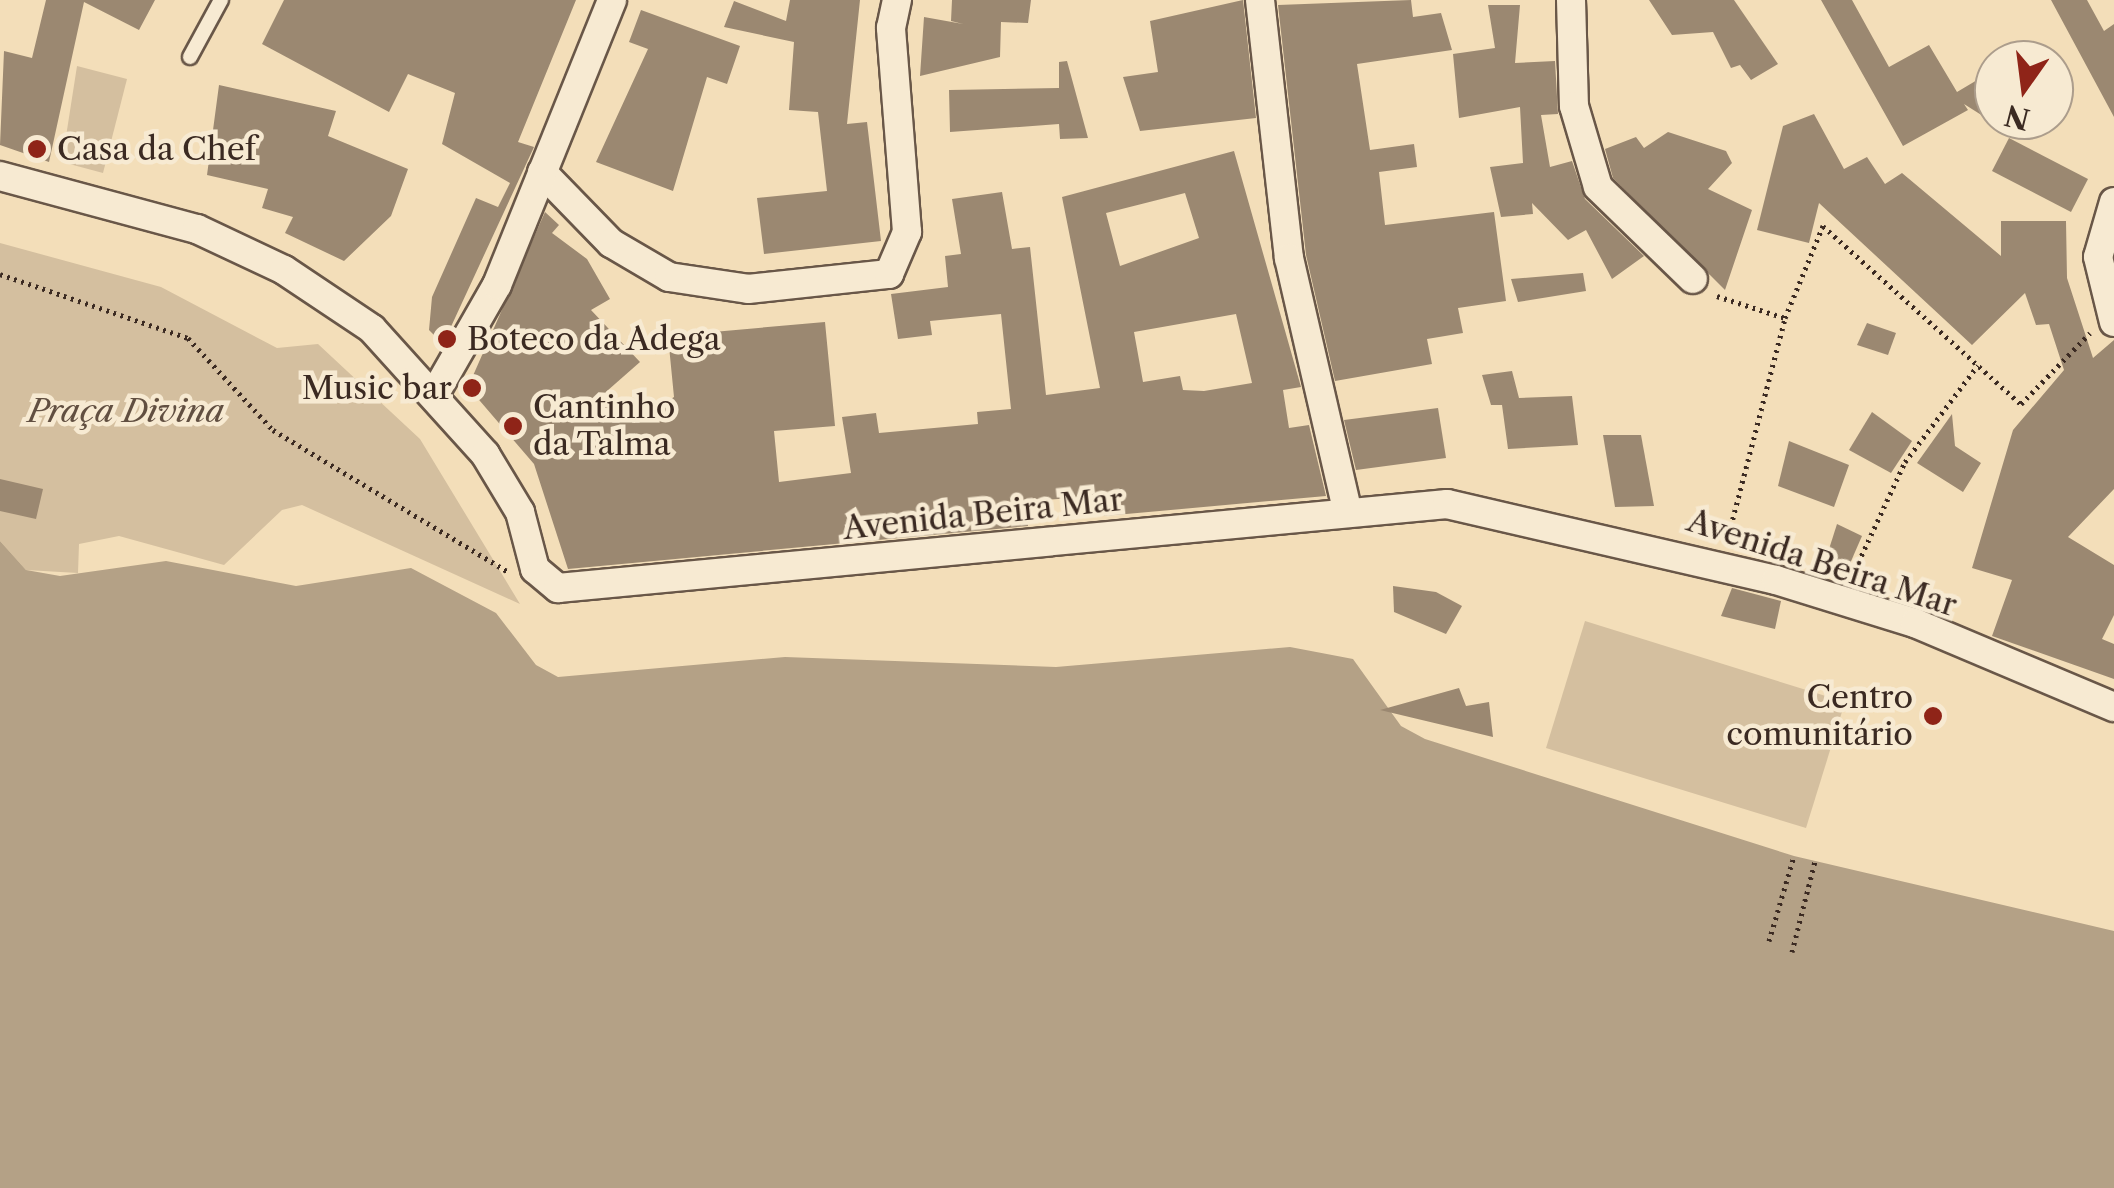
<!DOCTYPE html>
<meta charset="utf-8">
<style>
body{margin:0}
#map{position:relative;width:2114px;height:1188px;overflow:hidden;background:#f3deb9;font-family:"Libre Caslon Text",serif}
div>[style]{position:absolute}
.green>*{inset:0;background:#d4bf9f}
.water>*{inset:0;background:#b4a186}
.building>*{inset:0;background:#9b8871}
.path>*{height:5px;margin-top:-2.5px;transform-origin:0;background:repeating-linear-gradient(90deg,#3b2a22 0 2.5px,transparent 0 7.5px)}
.roads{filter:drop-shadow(2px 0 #695748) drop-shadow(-2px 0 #695748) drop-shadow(0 2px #695748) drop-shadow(0 -2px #695748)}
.lane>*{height:14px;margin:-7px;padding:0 7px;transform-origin:7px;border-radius:7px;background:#f7ead2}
.street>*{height:28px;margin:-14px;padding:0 14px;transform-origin:14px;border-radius:14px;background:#f7ead2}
.dots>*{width:28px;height:28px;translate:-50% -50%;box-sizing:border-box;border:5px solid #f7ead2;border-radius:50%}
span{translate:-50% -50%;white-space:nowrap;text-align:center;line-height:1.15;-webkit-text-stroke:9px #f7ead2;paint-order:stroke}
.poi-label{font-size:32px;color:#3b2a22}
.left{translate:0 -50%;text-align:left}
.right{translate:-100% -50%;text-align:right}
.park-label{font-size:32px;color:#614f41;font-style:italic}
.street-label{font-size:32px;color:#3b2a22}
.north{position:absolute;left:1974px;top:40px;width:100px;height:100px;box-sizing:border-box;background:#f7ead2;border:2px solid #ac9d8c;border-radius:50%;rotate:194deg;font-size:28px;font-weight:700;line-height:40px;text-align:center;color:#3b2a22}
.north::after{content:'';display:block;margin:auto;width:35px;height:45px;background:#8f2418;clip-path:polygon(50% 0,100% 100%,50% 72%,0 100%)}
</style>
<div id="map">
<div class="green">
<i style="clip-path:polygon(77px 66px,127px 79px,103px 173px,62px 162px)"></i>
<i style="clip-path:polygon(0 243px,161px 287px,277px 348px,318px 344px,420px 439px,520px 604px,302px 505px,282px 510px,224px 565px,119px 536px,79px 544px,78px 573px,26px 570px,0 541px)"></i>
<i style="clip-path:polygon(1585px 621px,1845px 702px,1806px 828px,1546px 748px)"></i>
</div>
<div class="water">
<i style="clip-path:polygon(0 541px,26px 570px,60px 576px,166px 561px,296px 586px,411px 568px,496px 613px,536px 665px,558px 677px,785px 657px,1056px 667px,1290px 647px,1353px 659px,1401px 726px,1425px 739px,1794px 856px,2114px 931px,2114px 1188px,0 1188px)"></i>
</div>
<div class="building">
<i style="clip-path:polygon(46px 0,155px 0,139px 30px,84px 2px,49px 162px,0 145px,4px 51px,32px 58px)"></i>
<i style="clip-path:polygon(284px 0,576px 0,518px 142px,534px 147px,443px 344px,429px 330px,432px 297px,476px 198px,498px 207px,510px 183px,442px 144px,455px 93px,408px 74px,389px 112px,262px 44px)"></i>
<i style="clip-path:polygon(790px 0,860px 0,847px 124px,867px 122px,881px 241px,764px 254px,757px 198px,827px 191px,818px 112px,789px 110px,794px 42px,724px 27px,734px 1px,786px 21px)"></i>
<i style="clip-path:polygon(952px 0,1031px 0,1028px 23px,1001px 22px,1000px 57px,920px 76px,924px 17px,963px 24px,951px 21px)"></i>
<i style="clip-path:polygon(1243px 0,1256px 118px,1140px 131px,1123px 77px,1158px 72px,1150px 21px)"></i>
<i style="clip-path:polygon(1411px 0,1413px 17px,1441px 13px,1452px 50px,1357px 64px,1370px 150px,1414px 144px,1417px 167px,1379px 172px,1385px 225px,1494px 212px,1506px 301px,1458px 308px,1463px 333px,1427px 339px,1432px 364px,1335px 381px,1306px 255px,1278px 5px)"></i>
<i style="clip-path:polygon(1649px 0,1734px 0,1778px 64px,1751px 80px,1740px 65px,1731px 68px,1713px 32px,1672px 35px)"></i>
<i style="clip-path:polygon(1821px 0,1852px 0,1889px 67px,1929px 45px,1957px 92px,1994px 70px,1994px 123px,1964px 104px,1968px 110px,1903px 146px)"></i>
<i style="clip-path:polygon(2051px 0,2087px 0,2104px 31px,2114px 24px,2114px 117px)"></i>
<i style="clip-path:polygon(1488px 5px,1520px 5px,1515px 63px,1555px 61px,1558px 114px,1541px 115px,1550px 167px,1572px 161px,1585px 199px,1644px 256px,1612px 279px,1586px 230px,1568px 240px,1532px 203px,1533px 214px,1501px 217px,1490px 167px,1523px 163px,1520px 107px,1459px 118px,1453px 54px,1495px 48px)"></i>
<i style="clip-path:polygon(641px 10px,740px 46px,727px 84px,707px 77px,673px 191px,596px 162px,648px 49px,629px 42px)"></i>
<i style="clip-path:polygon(1067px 61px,1088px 138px,1060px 139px,1059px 124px,950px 132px,949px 90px,1059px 88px,1059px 62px)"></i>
<i style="clip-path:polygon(219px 85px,336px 111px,328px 136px,408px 169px,391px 216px,344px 261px,285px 233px,293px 217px,262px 208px,268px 189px,207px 175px)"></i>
<i style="clip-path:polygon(1814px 114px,1844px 169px,1867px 157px,1885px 184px,1902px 173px,2001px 256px,2001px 221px,2066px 221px,2067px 278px,2093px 358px,2114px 340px,2114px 489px,2068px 537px,2114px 565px,2114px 615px,2102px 639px,2114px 644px,2114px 679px,1992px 636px,2012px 580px,1972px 568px,2013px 430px,2064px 370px,2049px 324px,2036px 325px,2025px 293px,1972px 345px,1819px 203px,1809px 243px,1757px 230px,1783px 126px)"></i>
<i style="clip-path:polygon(1668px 132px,1726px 151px,1732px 163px,1708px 189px,1752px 210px,1725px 290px,1613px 178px,1605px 149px,1636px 137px,1644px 148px)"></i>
<i style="clip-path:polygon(2009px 138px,2088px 179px,2071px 212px,1992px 171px)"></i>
<i style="clip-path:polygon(evenodd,1234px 151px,1301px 387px,1283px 390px,1289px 428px,1309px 425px,1326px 496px,1104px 516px,1101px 496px,1044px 500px,1045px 508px,1026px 510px,1028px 526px,568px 569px,534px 464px,468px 387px,545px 212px,559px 225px,552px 233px,587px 259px,610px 299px,591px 310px,640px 362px,607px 391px,634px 423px,674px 397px,668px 336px,825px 322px,835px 426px,774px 431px,779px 482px,851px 473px,842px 417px,876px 413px,879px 433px,978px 424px,977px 412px,1011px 409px,1001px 314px,930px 321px,932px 335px,898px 339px,891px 294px,948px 287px,945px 256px,961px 254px,952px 199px,1002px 192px,1012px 249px,1030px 247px,1046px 395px,1100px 388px,1062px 197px,1234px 151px,1185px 193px,1199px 238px,1120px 266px,1106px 213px,1185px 193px,1234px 151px,1236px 314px,1252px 383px,1204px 391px,1183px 390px,1180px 376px,1143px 382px,1134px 332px,1236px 314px)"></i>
<i style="clip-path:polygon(1583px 273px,1586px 291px,1518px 302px,1511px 279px)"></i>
<i style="clip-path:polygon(1867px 323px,1896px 333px,1888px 355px,1857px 345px)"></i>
<i style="clip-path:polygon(1512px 371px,1519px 398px,1572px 396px,1578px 445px,1508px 449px,1502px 405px,1491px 405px,1482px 375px)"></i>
<i style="clip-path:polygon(1438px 408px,1446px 458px,1356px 470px,1344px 420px)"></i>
<i style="clip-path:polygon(1872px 412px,1912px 441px,1891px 473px,1849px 450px)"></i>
<i style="clip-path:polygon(1952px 414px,1955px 446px,1981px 463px,1963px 492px,1917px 463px)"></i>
<i style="clip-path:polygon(1603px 435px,1641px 435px,1654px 506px,1615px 507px)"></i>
<i style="clip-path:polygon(1789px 441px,1849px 465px,1834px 507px,1778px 486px)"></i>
<i style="clip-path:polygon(0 479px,43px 489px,36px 519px,0 511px)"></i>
<i style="clip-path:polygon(1837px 524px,1862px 536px,1845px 575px,1823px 568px)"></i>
<i style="clip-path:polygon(1393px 586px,1436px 592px,1462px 606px,1446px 634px,1394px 612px)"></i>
<i style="clip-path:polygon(1732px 588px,1781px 601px,1775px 629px,1721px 616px)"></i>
<i style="clip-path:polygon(1459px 688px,1466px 706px,1489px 702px,1493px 737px,1380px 710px)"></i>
</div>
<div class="path">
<i style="left:0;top:274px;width:199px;rotate:18.8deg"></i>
<i style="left:188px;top:338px;width:125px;rotate:47.3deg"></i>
<i style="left:273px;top:430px;width:273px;rotate:31.1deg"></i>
<i style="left:1717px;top:296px;width:71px;rotate:17.9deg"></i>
<i style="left:1727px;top:541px;width:230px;rotate:-75.4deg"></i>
<i style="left:1785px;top:318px;width:100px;rotate:-67.6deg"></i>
<i style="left:1823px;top:226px;width:266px;rotate:42deg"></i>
<i style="left:2021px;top:404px;width:99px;rotate:-45.8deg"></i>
<i style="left:1852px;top:576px;width:126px;rotate:-65.1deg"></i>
<i style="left:1905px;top:462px;width:121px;rotate:-53deg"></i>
<i style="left:1769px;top:941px;width:89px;rotate:-73.6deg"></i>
<i style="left:1792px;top:952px;width:94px;rotate:-75.8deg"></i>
</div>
<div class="roads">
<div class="lane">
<i style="left:190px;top:57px;width:65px;rotate:-61.5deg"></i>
</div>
<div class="street">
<i style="left:1260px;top:0;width:260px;rotate:83.6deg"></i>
<i style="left:1289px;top:258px;width:259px;rotate:77deg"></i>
<i style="left:1571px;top:0;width:106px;rotate:88.4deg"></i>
<i style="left:1574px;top:106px;width:84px;rotate:73.5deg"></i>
<i style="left:1598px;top:187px;width:132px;rotate:44.1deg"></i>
<i style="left:542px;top:172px;width:99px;rotate:45.8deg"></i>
<i style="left:611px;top:243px;width:67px;rotate:30.4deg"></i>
<i style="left:669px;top:277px;width:80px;rotate:8.6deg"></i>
<i style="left:748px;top:289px;width:142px;rotate:-6.1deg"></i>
<i style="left:889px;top:274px;width:46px;rotate:-66.8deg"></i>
<i style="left:907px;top:232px;width:205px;rotate:-94.5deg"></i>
<i style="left:891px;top:28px;width:29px;rotate:-78deg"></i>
<i style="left:0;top:176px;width:204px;rotate:15.1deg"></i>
<i style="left:197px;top:229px;width:96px;rotate:25.2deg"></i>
<i style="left:284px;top:270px;width:106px;rotate:33.8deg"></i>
<i style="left:372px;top:329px;width:169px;rotate:47.9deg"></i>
<i style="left:485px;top:454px;width:68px;rotate:58.9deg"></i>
<i style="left:520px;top:512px;width:59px;rotate:75.3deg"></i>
<i style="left:535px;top:569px;width:30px;rotate:40deg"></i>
<i style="left:558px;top:588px;width:893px;rotate:-5.4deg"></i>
<i style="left:1447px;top:504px;width:338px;rotate:13deg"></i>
<i style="left:1776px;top:580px;width:145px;rotate:17.2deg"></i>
<i style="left:1915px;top:623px;width:216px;rotate:22.9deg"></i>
<i style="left:2114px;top:202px;width:57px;rotate:106.2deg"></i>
<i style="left:2098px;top:257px;width:67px;rotate:76.2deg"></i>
<i style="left:434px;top:395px;width:127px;rotate:-60.2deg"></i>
<i style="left:497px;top:285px;width:307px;rotate:-68deg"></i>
</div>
</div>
<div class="dots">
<i style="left:37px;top:149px;background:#8f2418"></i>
<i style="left:447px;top:339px;background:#8f2418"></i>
<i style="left:472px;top:388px;background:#8f2418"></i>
<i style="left:513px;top:426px;background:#8f2418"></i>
<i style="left:1933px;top:716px;background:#8f2418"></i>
</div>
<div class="poi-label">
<span class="left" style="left:57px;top:149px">Casa da Chef</span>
<span class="left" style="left:467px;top:339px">Boteco da Adega</span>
<span class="right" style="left:452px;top:388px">Music bar</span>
<span class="left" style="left:533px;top:426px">Cantinho<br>da Talma</span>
<span class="right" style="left:1913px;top:716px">Centro<br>comunitário</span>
</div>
<div class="park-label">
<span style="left:126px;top:411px">Praça Divina</span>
</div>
<div class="street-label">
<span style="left:983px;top:514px;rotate:-6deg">Avenida Beira Mar</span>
<span style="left:1822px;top:563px;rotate:18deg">Avenida Beira Mar</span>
</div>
<div class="north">N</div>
</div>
